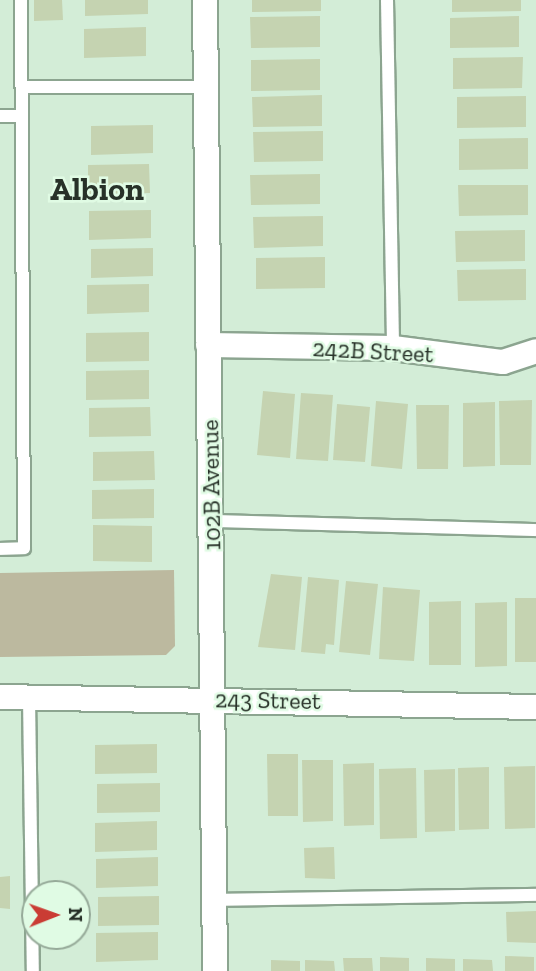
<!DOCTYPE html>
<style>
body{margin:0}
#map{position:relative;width:536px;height:971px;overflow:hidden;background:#d3edd7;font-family:"Zilla Slab",serif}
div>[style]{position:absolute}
.green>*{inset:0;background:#bcb99f}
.building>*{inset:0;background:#c5d3b1}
.roads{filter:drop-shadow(2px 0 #8ca590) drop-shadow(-2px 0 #8ca590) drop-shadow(0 2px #8ca590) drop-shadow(0 -2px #8ca590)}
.lane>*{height:12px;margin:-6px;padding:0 6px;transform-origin:6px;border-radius:6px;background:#fff}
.street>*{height:24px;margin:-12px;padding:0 12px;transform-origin:12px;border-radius:12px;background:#fff}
span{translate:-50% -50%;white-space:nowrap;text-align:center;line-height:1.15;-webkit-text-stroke:5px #e0fbe4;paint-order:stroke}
.street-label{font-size:24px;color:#273128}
.district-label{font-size:32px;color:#273128;font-weight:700}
.north{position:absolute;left:21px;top:880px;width:70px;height:70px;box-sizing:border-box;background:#e0fbe4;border:2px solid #96aa99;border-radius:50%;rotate:89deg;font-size:19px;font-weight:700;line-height:28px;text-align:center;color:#273128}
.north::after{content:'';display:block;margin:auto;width:24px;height:32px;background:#ca3c34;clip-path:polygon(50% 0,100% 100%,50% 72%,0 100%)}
</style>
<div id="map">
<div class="green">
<i style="clip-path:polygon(174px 570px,175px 646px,166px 655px,0 657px,0 573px)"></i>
</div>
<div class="building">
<i style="clip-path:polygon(34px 0,62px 0,63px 20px,34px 21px)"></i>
<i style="clip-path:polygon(85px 0,148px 0,148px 14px,85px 16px)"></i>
<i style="clip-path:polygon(252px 0,321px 0,321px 11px,252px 12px)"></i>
<i style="clip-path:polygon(452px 0,521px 0,521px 11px,452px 12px)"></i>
<i style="clip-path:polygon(320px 16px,320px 47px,251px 48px,250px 17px)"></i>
<i style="clip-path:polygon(519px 16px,519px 47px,450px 48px,450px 18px)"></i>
<i style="clip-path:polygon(146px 27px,146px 56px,84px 58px,84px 29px)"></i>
<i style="clip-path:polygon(523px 57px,522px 88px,453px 89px,453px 58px)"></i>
<i style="clip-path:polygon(320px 59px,320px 90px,251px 91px,251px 60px)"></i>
<i style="clip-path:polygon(322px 95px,322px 126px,253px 127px,252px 97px)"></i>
<i style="clip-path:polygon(526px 96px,526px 127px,457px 128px,457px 97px)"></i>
<i style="clip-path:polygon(153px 125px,153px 153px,91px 155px,91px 126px)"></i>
<i style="clip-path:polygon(323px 131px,323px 161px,254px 162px,253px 132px)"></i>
<i style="clip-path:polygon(528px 138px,528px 169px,459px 170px,459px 139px)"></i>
<i style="clip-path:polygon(149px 164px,150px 193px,88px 194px,88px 165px)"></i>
<i style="clip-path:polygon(320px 174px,320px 204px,251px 205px,250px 175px)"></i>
<i style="clip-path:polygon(458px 185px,528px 185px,528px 215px,459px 216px)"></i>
<i style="clip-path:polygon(151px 210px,151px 238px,89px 240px,89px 211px)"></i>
<i style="clip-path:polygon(323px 216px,323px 246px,254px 248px,253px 217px)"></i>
<i style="clip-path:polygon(525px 230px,525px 261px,456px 262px,455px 231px)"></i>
<i style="clip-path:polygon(153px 248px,153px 276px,91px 278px,91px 249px)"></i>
<i style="clip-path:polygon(325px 257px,325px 288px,256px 289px,256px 258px)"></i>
<i style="clip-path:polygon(526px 269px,526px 300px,458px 301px,457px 270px)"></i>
<i style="clip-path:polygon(149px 284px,149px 312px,87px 314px,87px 285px)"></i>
<i style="clip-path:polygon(149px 332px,149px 361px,86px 362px,86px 333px)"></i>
<i style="clip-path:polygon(149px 370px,149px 399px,86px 400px,86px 371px)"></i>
<i style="clip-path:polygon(263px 391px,295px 394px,290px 458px,257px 455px)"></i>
<i style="clip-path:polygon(301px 393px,333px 395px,328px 461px,296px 459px)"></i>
<i style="clip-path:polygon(532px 400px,531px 465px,500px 465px,499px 401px)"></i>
<i style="clip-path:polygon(376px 401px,408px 404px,402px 469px,371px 466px)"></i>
<i style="clip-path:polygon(495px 402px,495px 466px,463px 467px,463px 403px)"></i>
<i style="clip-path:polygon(337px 404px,370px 407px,365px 462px,333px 460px)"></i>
<i style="clip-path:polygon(416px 405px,449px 405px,448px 469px,417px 469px)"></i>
<i style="clip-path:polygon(150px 407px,151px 436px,89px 437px,89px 408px)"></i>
<i style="clip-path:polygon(154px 451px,155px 480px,93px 481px,93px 452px)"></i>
<i style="clip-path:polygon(154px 489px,154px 518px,92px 519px,92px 490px)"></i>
<i style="clip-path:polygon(93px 525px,152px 526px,152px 562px,93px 561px)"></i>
<i style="clip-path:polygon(271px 574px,302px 577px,295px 650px,258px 647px)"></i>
<i style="clip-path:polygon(308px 577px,339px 580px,334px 645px,326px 644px,325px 654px,301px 652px)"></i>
<i style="clip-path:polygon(346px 581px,378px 584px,370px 655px,339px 652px)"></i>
<i style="clip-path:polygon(383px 587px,420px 590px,414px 661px,379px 659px)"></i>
<i style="clip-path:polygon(515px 598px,536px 598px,536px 662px,515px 662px)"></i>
<i style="clip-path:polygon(461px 601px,461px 665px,429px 665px,429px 602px)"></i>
<i style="clip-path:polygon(507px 602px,507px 666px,475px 667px,475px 603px)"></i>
<i style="clip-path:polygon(157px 744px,157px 773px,95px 774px,95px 745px)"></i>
<i style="clip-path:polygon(267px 754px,298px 754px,298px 816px,268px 816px)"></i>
<i style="clip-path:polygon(302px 760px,333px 760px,333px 821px,303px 822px)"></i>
<i style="clip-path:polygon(374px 763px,374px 825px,344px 826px,343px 764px)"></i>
<i style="clip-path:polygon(535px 766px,535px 828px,505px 829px,504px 767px)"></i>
<i style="clip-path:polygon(489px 767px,489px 829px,459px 830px,458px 768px)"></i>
<i style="clip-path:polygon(416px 768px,417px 838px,380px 839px,379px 769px)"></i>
<i style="clip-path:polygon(455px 769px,455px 831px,425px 832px,424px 770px)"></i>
<i style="clip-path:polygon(160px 783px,160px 812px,97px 813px,97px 784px)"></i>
<i style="clip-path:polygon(157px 821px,157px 850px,95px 852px,95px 823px)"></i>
<i style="clip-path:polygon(334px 847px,335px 879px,305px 878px,304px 848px)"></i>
<i style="clip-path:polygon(158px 857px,158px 886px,96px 888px,96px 859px)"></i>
<i style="clip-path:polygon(10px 876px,10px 909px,0 908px,0 877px)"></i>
<i style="clip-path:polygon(159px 896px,159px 925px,98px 926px,98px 897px)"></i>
<i style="clip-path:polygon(536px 911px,536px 943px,507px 942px,506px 912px)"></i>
<i style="clip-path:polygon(158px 932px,158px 960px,96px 962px,96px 933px)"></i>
<i style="clip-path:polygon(505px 956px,534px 957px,534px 971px,505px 971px)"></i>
<i style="clip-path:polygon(380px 957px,409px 958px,409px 971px,380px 971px)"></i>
<i style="clip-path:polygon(343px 958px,372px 958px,373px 971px,344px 971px)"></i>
<i style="clip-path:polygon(426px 958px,455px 959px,455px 971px,426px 971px)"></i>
<i style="clip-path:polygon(463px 959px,492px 960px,493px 971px,463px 971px)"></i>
<i style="clip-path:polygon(271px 960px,300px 961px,300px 971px,271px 971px)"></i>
<i style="clip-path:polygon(305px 960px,334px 961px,335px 971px,305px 971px)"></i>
</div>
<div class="roads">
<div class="lane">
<i style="left:387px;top:0;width:348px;rotate:89deg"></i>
<i style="left:22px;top:87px;width:184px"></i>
<i style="left:0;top:116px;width:22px"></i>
<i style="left:213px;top:521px;width:323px;rotate:1.6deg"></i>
<i style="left:0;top:549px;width:24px;rotate:-2deg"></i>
<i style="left:24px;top:548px;width:548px;rotate:-90.31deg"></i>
<i style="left:29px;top:697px;width:274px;rotate:89.2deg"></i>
<i style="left:215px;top:900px;width:321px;rotate:-0.9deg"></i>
</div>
<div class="street">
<i style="left:205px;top:0;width:971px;rotate:89.41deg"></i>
<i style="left:208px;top:345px;width:185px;rotate:0.9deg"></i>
<i style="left:393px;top:348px;width:111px;rotate:7.3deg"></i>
<i style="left:503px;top:362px;width:35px;rotate:-18deg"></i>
<i style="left:0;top:697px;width:536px;rotate:1.07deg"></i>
</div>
</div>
<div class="street-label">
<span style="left:373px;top:351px;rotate:3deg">242B Street</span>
<span style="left:211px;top:485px;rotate:-91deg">102B Avenue</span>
<span style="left:268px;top:700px;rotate:1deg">243 Street</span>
</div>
<div class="district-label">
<span style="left:97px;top:189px">Albion</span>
</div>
<div class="north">N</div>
</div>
